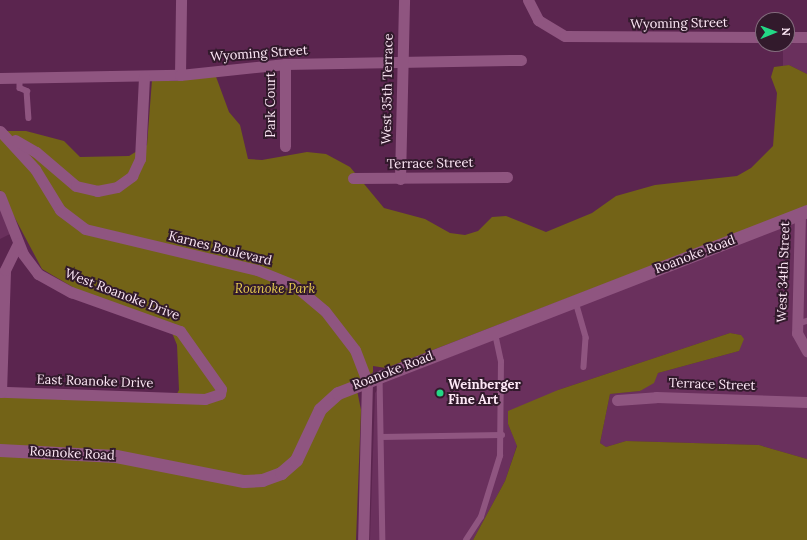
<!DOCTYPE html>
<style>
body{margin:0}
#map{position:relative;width:807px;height:540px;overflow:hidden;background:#5b254f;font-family:Lora,serif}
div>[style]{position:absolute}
.built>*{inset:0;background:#6a305d}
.green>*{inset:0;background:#736317}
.service>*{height:5.5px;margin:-2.75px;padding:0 2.75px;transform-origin:2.75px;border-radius:2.75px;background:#8f5580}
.minor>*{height:11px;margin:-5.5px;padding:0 5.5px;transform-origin:5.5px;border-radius:5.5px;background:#8f5580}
.tertiary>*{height:13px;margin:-6.5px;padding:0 6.5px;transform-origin:6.5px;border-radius:6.5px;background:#8f5580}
.dots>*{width:11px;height:11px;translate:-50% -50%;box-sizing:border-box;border:2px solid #321a2c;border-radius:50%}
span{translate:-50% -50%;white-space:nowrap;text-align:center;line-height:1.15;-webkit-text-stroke:4px #321a2c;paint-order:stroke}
.street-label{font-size:13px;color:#fde8f6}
.park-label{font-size:13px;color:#e5ca50;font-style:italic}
.poi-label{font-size:13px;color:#fde8f6;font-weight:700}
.left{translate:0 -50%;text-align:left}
.north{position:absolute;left:755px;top:12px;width:40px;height:40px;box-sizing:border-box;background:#321a2c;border:1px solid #836c7d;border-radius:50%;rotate:89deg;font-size:11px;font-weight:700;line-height:16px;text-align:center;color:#fde8f6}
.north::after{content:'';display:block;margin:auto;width:14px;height:18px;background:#23d886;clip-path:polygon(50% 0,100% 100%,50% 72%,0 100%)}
</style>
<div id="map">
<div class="built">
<i style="clip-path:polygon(807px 42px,807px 74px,789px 65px,783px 66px,783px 44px)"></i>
<i style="clip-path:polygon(0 204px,12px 233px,0 239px)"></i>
<i style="clip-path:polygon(807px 216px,807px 459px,759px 445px,626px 441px,606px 447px,600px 443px,610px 394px,640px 391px,658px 373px,739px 351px,741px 335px,730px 333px,558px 390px,508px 424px,517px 445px,505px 481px,473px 540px,370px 540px,375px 393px,381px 384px)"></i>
</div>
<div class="green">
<i style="clip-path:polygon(789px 65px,807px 74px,807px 206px,386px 368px,373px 366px,373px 372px,357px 390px,361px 410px,356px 540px,0 540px,0 396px,172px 403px,179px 390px,177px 345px,168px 323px,81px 292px,42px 269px,0 190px,0 131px,26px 131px,64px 141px,80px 157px,129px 156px,147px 145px,152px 80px,174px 81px,215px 74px,229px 112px,240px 125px,248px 159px,262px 160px,307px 152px,326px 154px,350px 167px,384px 208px,425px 219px,450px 233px,465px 235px,478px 231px,492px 217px,506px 216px,546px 232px,592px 213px,616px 196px,655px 185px,737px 176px,751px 168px,773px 146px,777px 93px,771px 77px,774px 67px)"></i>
<i style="clip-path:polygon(730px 333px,741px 335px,744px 339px,739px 351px,658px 373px,654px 383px,640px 391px,610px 394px,600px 443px,606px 447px,626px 441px,759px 445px,807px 459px,807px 540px,473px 540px,505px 481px,517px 446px,508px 424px,508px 411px,558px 390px)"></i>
</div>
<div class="service">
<i style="left:20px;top:77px;width:11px;rotate:90deg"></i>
<i style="left:20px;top:88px;width:8px;rotate:23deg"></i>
<i style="left:27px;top:91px;width:27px;rotate:86deg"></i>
<i style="left:576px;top:302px;width:37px;rotate:74deg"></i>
<i style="left:586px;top:338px;width:29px;rotate:94deg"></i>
<i style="left:797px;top:324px;width:10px;rotate:-17deg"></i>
<i style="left:380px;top:376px;width:164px;rotate:89deg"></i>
<i style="left:381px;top:437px;width:121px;rotate:-0.9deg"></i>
<i style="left:466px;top:540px;width:27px;rotate:-57deg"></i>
<i style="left:481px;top:517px;width:64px;rotate:-72.7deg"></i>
<i style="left:500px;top:456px;width:94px;rotate:-89.4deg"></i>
<i style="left:501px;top:362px;width:30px;rotate:-102deg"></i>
</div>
<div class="minor">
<i style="left:528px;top:0;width:22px;rotate:63deg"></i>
<i style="left:538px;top:20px;width:31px;rotate:31deg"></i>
<i style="left:565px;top:36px;width:198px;rotate:0.3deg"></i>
<i style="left:787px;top:37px;width:20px"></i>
<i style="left:180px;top:75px;width:75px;rotate:-89.2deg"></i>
<i style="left:0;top:78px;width:180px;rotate:-1deg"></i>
<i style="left:180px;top:75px;width:106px;rotate:-6deg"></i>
<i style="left:285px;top:64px;width:236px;rotate:-1deg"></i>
<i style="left:0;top:131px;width:52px;rotate:47.4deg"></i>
<i style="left:35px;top:169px;width:48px;rotate:58.6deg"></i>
<i style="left:60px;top:210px;width:31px;rotate:37deg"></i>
<i style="left:85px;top:229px;width:177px;rotate:13.4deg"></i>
<i style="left:257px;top:270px;width:40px;rotate:22deg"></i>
<i style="left:294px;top:285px;width:40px;rotate:40deg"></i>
<i style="left:325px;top:311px;width:49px;rotate:52.4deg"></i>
<i style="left:355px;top:350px;width:33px;rotate:69deg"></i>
<i style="left:367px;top:381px;width:159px;rotate:91.4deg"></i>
<i style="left:15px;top:140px;width:24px;rotate:30deg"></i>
<i style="left:36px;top:152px;width:52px;rotate:40.4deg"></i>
<i style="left:76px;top:186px;width:22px;rotate:13deg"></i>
<i style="left:97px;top:191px;width:20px;rotate:-11deg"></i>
<i style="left:117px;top:187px;width:19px;rotate:-36deg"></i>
<i style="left:132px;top:176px;width:19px;rotate:-65deg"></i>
<i style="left:140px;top:159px;width:83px;rotate:-87.2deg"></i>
<i style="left:285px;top:146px;width:82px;rotate:-90deg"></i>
<i style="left:353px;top:178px;width:154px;rotate:-0.4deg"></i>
<i style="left:400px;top:179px;width:179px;rotate:-88.7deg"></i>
<i style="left:0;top:196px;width:62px;rotate:68.4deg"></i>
<i style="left:23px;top:254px;width:25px;rotate:53deg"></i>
<i style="left:38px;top:274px;width:38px;rotate:29deg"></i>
<i style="left:71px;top:292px;width:116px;rotate:19.7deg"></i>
<i style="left:180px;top:331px;width:71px;rotate:54.7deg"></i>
<i style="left:221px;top:389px;width:5px;rotate:101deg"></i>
<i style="left:220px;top:394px;width:16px;rotate:162deg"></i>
<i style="left:205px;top:399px;width:205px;rotate:-178deg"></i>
<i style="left:800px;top:214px;width:119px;rotate:91.4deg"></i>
<i style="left:797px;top:333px;width:21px;rotate:61deg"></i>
<i style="left:1px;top:392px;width:122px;rotate:-88.1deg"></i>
<i style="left:5px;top:270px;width:30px;rotate:-64deg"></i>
<i style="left:617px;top:400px;width:39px;rotate:-4deg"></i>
<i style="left:656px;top:397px;width:151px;rotate:1.9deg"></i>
</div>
<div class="tertiary">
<i style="left:0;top:450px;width:116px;rotate:3deg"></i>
<i style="left:116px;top:456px;width:130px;rotate:11.1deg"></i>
<i style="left:244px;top:481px;width:18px;rotate:-3deg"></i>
<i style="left:262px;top:480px;width:20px;rotate:-20deg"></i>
<i style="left:281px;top:473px;width:20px;rotate:-41deg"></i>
<i style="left:296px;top:460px;width:56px;rotate:-64.8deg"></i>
<i style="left:320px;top:409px;width:24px;rotate:-42deg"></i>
<i style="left:338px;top:393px;width:503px;rotate:-21.21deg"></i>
</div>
<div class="dots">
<i style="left:440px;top:393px;background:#23d886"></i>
</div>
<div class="street-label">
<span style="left:679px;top:24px;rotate:-1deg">Wyoming Street</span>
<span style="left:259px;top:54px;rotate:-4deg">Wyoming Street</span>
<span style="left:388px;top:89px;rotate:-89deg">West 35th Terrace</span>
<span style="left:271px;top:105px;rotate:-90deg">Park Court</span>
<span style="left:430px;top:164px;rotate:-1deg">Terrace Street</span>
<span style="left:220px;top:249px;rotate:14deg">Karnes Boulevard</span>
<span style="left:695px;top:255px;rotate:-21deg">Roanoke Road</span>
<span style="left:784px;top:272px;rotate:-88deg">West 34th Street</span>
<span style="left:122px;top:295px;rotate:21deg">West Roanoke Drive</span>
<span style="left:393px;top:371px;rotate:-21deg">Roanoke Road</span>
<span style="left:95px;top:382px;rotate:2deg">East Roanoke Drive</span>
<span style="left:712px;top:385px;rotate:2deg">Terrace Street</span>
<span style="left:72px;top:454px;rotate:3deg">Roanoke Road</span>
</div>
<div class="park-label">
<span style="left:275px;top:289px">Roanoke Park</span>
</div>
<div class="poi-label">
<span class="left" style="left:448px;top:393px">Weinberger<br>Fine Art</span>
</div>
<div class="north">N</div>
</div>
